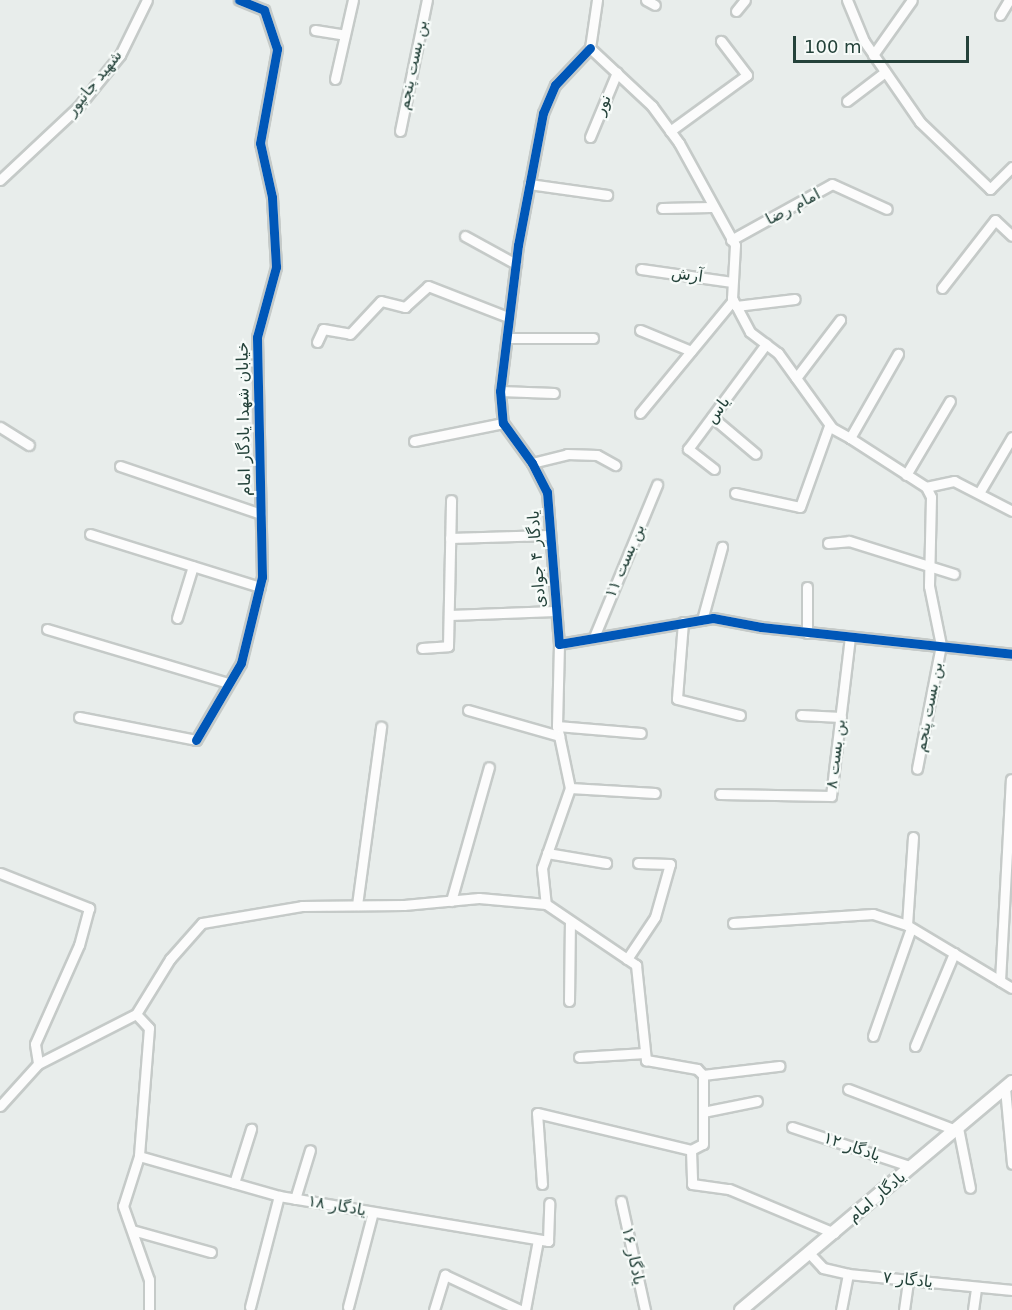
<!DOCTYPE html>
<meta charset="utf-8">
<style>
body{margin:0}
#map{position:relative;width:1012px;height:1310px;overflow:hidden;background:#e8edeb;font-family:"DejaVu Sans",Vazirmatn,sans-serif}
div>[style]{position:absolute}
.roads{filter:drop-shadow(2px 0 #c5cac8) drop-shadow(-2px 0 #c5cac8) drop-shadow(0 2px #c5cac8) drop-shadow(0 -2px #c5cac8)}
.minor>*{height:9px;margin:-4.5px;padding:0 4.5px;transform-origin:4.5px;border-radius:4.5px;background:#fcfcfc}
.secondary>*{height:12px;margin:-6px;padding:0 6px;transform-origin:6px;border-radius:6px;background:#fcfcfc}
.cycleway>*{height:9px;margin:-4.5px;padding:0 4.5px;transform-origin:4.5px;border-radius:4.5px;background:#0057b8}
span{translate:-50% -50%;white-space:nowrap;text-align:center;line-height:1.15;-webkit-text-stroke:4.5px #f7fbf9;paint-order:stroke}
.street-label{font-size:16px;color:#24423a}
.scale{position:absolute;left:793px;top:36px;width:176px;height:27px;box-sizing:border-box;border:3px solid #24423a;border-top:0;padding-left:8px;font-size:18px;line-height:21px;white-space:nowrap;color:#24423a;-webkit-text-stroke:4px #f7fbf9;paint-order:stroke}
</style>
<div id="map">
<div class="roads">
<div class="minor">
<i style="left:646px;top:0;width:10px;rotate:29deg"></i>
<i style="left:847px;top:0;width:44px;rotate:67.5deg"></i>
<i style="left:864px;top:41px;width:98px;rotate:55.3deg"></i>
<i style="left:920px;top:122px;width:97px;rotate:43.7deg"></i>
<i style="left:990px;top:189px;width:31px;rotate:-45deg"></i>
<i style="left:736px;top:11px;width:14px;rotate:-51deg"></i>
<i style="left:1000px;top:15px;width:17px;rotate:-59deg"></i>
<i style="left:315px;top:30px;width:30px;rotate:9deg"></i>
<i style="left:590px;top:48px;width:51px;rotate:133.4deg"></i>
<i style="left:555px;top:85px;width:30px;rotate:113deg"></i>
<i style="left:543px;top:113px;width:134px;rotate:100.7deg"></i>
<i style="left:518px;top:245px;width:147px;rotate:97deg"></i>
<i style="left:500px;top:391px;width:32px;rotate:85deg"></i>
<i style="left:503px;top:423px;width:49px;rotate:54.1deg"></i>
<i style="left:532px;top:463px;width:33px;rotate:63deg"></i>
<i style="left:547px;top:492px;width:152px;rotate:85.5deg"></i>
<i style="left:559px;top:644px;width:156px;rotate:-9.6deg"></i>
<i style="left:713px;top:618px;width:49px;rotate:10.6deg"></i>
<i style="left:761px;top:627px;width:252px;rotate:6.1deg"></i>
<i style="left:590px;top:48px;width:85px;rotate:43.1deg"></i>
<i style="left:652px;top:106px;width:46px;rotate:53.9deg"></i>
<i style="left:679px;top:143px;width:116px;rotate:61.2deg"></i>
<i style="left:735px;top:245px;width:53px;rotate:93.2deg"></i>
<i style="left:732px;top:298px;width:38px;rotate:62deg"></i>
<i style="left:750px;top:332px;width:35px;rotate:37deg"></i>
<i style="left:778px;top:353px;width:92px;rotate:54.2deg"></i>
<i style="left:832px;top:428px;width:21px;rotate:29deg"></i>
<i style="left:850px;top:438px;width:97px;rotate:-60.3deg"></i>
<i style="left:590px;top:48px;width:49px;rotate:-81.7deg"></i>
<i style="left:873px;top:55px;width:67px;rotate:-54.7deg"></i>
<i style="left:335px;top:79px;width:81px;rotate:-77.2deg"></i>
<i style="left:847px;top:101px;width:48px;rotate:-37.3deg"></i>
<i style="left:400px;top:131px;width:134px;rotate:-78.4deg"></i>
<i style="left:670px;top:131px;width:95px;rotate:-36deg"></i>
<i style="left:747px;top:75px;width:43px;rotate:-127.4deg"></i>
<i style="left:590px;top:137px;width:70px;rotate:-67.4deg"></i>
<i style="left:0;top:180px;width:107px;rotate:-43.1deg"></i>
<i style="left:78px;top:107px;width:67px;rotate:-51.1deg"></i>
<i style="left:120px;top:55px;width:61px;rotate:-63.9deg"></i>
<i style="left:529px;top:184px;width:79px;rotate:8deg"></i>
<i style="left:662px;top:208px;width:49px;rotate:-1.2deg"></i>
<i style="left:465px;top:236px;width:58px;rotate:28.8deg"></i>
<i style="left:731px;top:240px;width:115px;rotate:-29deg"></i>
<i style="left:832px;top:184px;width:60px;rotate:24.4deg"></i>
<i style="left:641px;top:269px;width:92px;rotate:8.1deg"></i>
<i style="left:942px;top:288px;width:86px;rotate:-52.1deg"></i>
<i style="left:995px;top:220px;width:23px;rotate:43deg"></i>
<i style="left:736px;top:306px;width:59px;rotate:-6.8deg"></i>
<i style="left:640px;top:330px;width:55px;rotate:22.4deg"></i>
<i style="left:507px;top:338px;width:86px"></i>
<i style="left:317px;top:342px;width:14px;rotate:-65deg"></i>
<i style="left:323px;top:329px;width:27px;rotate:10deg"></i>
<i style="left:350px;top:334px;width:45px;rotate:-46.8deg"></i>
<i style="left:381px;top:301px;width:25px;rotate:14deg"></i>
<i style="left:405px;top:307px;width:31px;rotate:-42deg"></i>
<i style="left:428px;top:286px;width:86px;rotate:21.2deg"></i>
<i style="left:796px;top:378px;width:73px;rotate:-52.8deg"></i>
<i style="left:500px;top:391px;width:54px;rotate:2.1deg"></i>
<i style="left:640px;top:413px;width:146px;rotate:-50.5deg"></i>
<i style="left:712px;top:417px;width:57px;rotate:40.1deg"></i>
<i style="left:0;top:427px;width:34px;rotate:32deg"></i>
<i style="left:850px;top:438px;width:90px;rotate:32.8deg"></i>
<i style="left:926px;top:487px;width:11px;rotate:63deg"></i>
<i style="left:931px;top:497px;width:89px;rotate:91.3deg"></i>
<i style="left:929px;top:586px;width:60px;rotate:78.5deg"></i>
<i style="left:941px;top:645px;width:126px;rotate:101deg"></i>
<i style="left:414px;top:441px;width:91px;rotate:-11.4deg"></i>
<i style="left:532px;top:463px;width:36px;rotate:-14deg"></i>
<i style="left:567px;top:454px;width:30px;rotate:2deg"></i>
<i style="left:597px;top:455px;width:21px;rotate:29deg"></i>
<i style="left:120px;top:466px;width:149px;rotate:18.8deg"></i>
<i style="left:714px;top:469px;width:33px;rotate:-142deg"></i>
<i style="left:688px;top:449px;width:131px;rotate:-53.4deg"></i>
<i style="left:906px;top:475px;width:86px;rotate:-59.3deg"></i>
<i style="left:926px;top:487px;width:29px;rotate:-12deg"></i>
<i style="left:954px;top:481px;width:65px;rotate:27.3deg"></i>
<i style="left:735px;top:493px;width:66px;rotate:12.2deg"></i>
<i style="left:800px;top:507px;width:86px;rotate:-70.3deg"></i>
<i style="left:979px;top:493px;width:65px;rotate:-59.5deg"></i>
<i style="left:90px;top:534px;width:178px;rotate:17.3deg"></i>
<i style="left:450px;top:538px;width:99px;rotate:-1.7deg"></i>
<i style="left:828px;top:543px;width:21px;rotate:-5deg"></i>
<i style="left:849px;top:541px;width:110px;rotate:17.4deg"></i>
<i style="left:450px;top:615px;width:105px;rotate:-2.2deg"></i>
<i style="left:177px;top:618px;width:54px;rotate:-72.9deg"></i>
<i style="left:702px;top:620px;width:76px;rotate:-74.7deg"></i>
<i style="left:683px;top:622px;width:77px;rotate:94.5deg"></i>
<i style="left:677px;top:699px;width:65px;rotate:14.3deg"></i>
<i style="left:47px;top:629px;width:189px;rotate:16.6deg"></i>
<i style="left:807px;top:633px;width:46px;rotate:-90deg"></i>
<i style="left:594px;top:637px;width:165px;rotate:-67.5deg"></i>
<i style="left:559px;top:644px;width:82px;rotate:91.4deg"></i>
<i style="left:557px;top:726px;width:63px;rotate:78.2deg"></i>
<i style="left:570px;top:788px;width:85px;rotate:109.3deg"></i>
<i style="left:542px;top:868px;width:36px;rotate:84deg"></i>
<i style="left:546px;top:904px;width:109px;rotate:34.1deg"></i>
<i style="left:636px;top:965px;width:96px;rotate:84deg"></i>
<i style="left:646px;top:1060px;width:52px;rotate:10deg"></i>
<i style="left:697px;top:1069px;width:8px;rotate:45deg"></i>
<i style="left:703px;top:1075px;width:77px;rotate:-6.8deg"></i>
<i style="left:422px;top:648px;width:26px;rotate:-4deg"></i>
<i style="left:448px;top:646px;width:146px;rotate:-88.8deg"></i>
<i style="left:468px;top:710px;width:95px;rotate:15.9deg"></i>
<i style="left:801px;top:715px;width:40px;rotate:2.9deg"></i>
<i style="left:79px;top:717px;width:119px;rotate:11.1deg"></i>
<i style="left:557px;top:726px;width:84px;rotate:4.8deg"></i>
<i style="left:196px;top:740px;width:89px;rotate:-59.7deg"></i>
<i style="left:241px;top:663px;width:89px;rotate:-76.3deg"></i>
<i style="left:262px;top:577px;width:240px;rotate:-91.2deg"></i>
<i style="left:257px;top:337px;width:73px;rotate:-74.8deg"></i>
<i style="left:276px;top:267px;width:70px;rotate:-93.3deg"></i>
<i style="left:272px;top:197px;width:55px;rotate:-102.5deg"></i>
<i style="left:260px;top:143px;width:96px;rotate:-79.7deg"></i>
<i style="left:277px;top:49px;width:41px;rotate:-108.4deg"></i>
<i style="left:264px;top:10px;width:27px;rotate:-158deg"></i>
<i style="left:570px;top:788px;width:85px;rotate:3.4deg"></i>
<i style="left:720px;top:794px;width:111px;rotate:1deg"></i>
<i style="left:831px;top:796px;width:160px;rotate:-83.2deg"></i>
<i style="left:913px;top:837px;width:88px;rotate:93.9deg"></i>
<i style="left:907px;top:925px;width:122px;rotate:31deg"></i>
<i style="left:547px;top:853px;width:60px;rotate:9.6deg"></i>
<i style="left:0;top:873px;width:96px;rotate:21.5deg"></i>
<i style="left:89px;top:908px;width:38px;rotate:105deg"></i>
<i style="left:79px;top:945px;width:108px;rotate:114deg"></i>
<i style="left:35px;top:1044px;width:20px;rotate:81deg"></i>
<i style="left:451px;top:901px;width:139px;rotate:-74.2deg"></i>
<i style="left:357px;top:905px;width:180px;rotate:-82.3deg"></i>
<i style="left:733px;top:923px;width:140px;rotate:-3.7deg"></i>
<i style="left:873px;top:914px;width:36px;rotate:18deg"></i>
<i style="left:627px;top:959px;width:50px;rotate:-56.3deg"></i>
<i style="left:655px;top:917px;width:55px;rotate:-74.2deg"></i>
<i style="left:670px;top:864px;width:32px;rotate:-178deg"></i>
<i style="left:1000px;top:981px;width:202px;rotate:-86.9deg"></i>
<i style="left:569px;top:1001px;width:79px;rotate:-89.3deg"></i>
<i style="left:136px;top:1014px;width:19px;rotate:47deg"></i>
<i style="left:149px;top:1028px;width:128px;rotate:94.5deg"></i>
<i style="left:139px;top:1156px;width:52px;rotate:107.7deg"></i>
<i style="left:123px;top:1206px;width:78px;rotate:70.6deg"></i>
<i style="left:149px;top:1280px;width:30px;rotate:90deg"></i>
<i style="left:873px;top:1036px;width:114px;rotate:-70.6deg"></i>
<i style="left:915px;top:1046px;width:101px;rotate:-67.2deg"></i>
<i style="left:579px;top:1057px;width:66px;rotate:-3.5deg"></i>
<i style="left:1005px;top:1088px;width:76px;rotate:84.7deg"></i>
<i style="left:848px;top:1089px;width:116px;rotate:20.8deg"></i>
<i style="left:0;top:1106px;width:57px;rotate:-47.9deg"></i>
<i style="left:38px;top:1064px;width:110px;rotate:-27deg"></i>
<i style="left:136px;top:1014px;width:65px;rotate:-58.3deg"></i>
<i style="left:170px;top:959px;width:48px;rotate:-48.4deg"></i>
<i style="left:202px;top:923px;width:101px;rotate:-9.6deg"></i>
<i style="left:302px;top:906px;width:102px;rotate:-0.6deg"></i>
<i style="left:404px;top:905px;width:75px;rotate:-5.3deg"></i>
<i style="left:479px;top:898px;width:67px;rotate:5.1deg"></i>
<i style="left:703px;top:1112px;width:55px;rotate:-11.5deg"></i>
<i style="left:792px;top:1127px;width:126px;rotate:18.4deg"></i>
<i style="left:958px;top:1128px;width:61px;rotate:78.7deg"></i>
<i style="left:691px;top:1150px;width:13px;rotate:-27deg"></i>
<i style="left:703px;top:1144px;width:69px;rotate:-90deg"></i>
<i style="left:139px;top:1156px;width:146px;rotate:15.9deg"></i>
<i style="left:279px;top:1196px;width:273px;rotate:9.5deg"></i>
<i style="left:548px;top:1241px;width:38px;rotate:-88deg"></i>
<i style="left:234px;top:1183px;width:57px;rotate:-72.5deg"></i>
<i style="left:542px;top:1184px;width:71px;rotate:-94deg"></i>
<i style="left:537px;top:1113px;width:158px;rotate:13.5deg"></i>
<i style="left:691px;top:1150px;width:34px;rotate:88deg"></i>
<i style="left:692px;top:1184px;width:37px;rotate:8deg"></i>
<i style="left:729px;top:1189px;width:114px;rotate:22.7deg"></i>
<i style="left:295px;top:1199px;width:51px;rotate:-73deg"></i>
<i style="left:621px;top:1201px;width:112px;rotate:77.6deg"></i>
<i style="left:132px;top:1230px;width:82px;rotate:15.6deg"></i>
<i style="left:810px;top:1254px;width:19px;rotate:47deg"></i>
<i style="left:823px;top:1268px;width:26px;rotate:13deg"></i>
<i style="left:848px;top:1274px;width:165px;rotate:5.6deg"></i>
<i style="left:250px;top:1307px;width:115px;rotate:-75.4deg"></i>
<i style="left:348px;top:1307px;width:98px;rotate:-75.3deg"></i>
<i style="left:434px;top:1310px;width:37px;rotate:-73deg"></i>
<i style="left:445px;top:1275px;width:83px;rotate:25deg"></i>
<i style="left:525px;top:1310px;width:71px;rotate:-79.5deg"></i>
<i style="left:841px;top:1310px;width:37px;rotate:-79deg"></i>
<i style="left:904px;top:1310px;width:30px;rotate:-82deg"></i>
<i style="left:973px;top:1310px;width:22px;rotate:-82deg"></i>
</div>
<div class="secondary">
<i style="left:741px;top:1310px;width:354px;rotate:-40.1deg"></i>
</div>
</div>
<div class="cycleway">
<i style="left:590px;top:48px;width:51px;rotate:133.4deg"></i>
<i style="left:555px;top:85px;width:30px;rotate:113deg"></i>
<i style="left:543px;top:113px;width:134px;rotate:100.7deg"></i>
<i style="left:518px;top:245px;width:147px;rotate:97deg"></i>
<i style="left:500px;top:391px;width:32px;rotate:85deg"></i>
<i style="left:503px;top:423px;width:49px;rotate:54.1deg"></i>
<i style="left:532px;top:463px;width:33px;rotate:63deg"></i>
<i style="left:547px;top:492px;width:152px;rotate:85.5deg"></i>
<i style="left:559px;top:644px;width:156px;rotate:-9.6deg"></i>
<i style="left:713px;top:618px;width:49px;rotate:10.6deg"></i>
<i style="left:761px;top:627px;width:252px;rotate:6.1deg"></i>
<i style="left:196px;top:740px;width:89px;rotate:-59.7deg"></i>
<i style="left:241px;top:663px;width:89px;rotate:-76.3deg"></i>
<i style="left:262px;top:577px;width:240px;rotate:-91.2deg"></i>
<i style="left:257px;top:337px;width:73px;rotate:-74.8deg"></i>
<i style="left:276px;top:267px;width:70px;rotate:-93.3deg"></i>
<i style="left:272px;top:197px;width:55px;rotate:-102.5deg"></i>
<i style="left:260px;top:143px;width:96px;rotate:-79.7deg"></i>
<i style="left:277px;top:49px;width:41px;rotate:-108.4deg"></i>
<i style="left:264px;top:10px;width:27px;rotate:-158deg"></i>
</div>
<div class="street-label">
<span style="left:413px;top:65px;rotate:-78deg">بن بست پنجم</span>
<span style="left:94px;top:83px;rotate:-51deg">شهید جانپور</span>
<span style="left:603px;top:105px;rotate:-68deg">نور</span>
<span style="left:793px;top:207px;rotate:-28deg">امام رضا</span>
<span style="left:687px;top:275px;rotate:8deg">آرش</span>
<span style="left:718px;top:410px;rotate:-53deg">یاس</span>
<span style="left:244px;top:419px;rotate:-91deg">خیابان شهدا یادگار امام</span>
<span style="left:537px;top:559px;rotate:-94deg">یادگار ۴ جوادی</span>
<span style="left:625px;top:561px;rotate:-67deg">بن بست ۱۱</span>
<span style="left:929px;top:707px;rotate:-79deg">بن بست پنجم</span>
<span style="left:836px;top:754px;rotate:-83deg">بن بست ۸</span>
<span style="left:852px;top:1147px;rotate:19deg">یادگار ۱۲</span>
<span style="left:877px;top:1197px;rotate:-40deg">یادگار امام</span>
<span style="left:337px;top:1206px;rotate:10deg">یادگار ۱۸</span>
<span style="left:633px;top:1256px;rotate:78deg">یادگار ۱۶</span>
<span style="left:908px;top:1280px;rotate:6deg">یادگار ۷</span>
</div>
<div class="scale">100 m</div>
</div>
